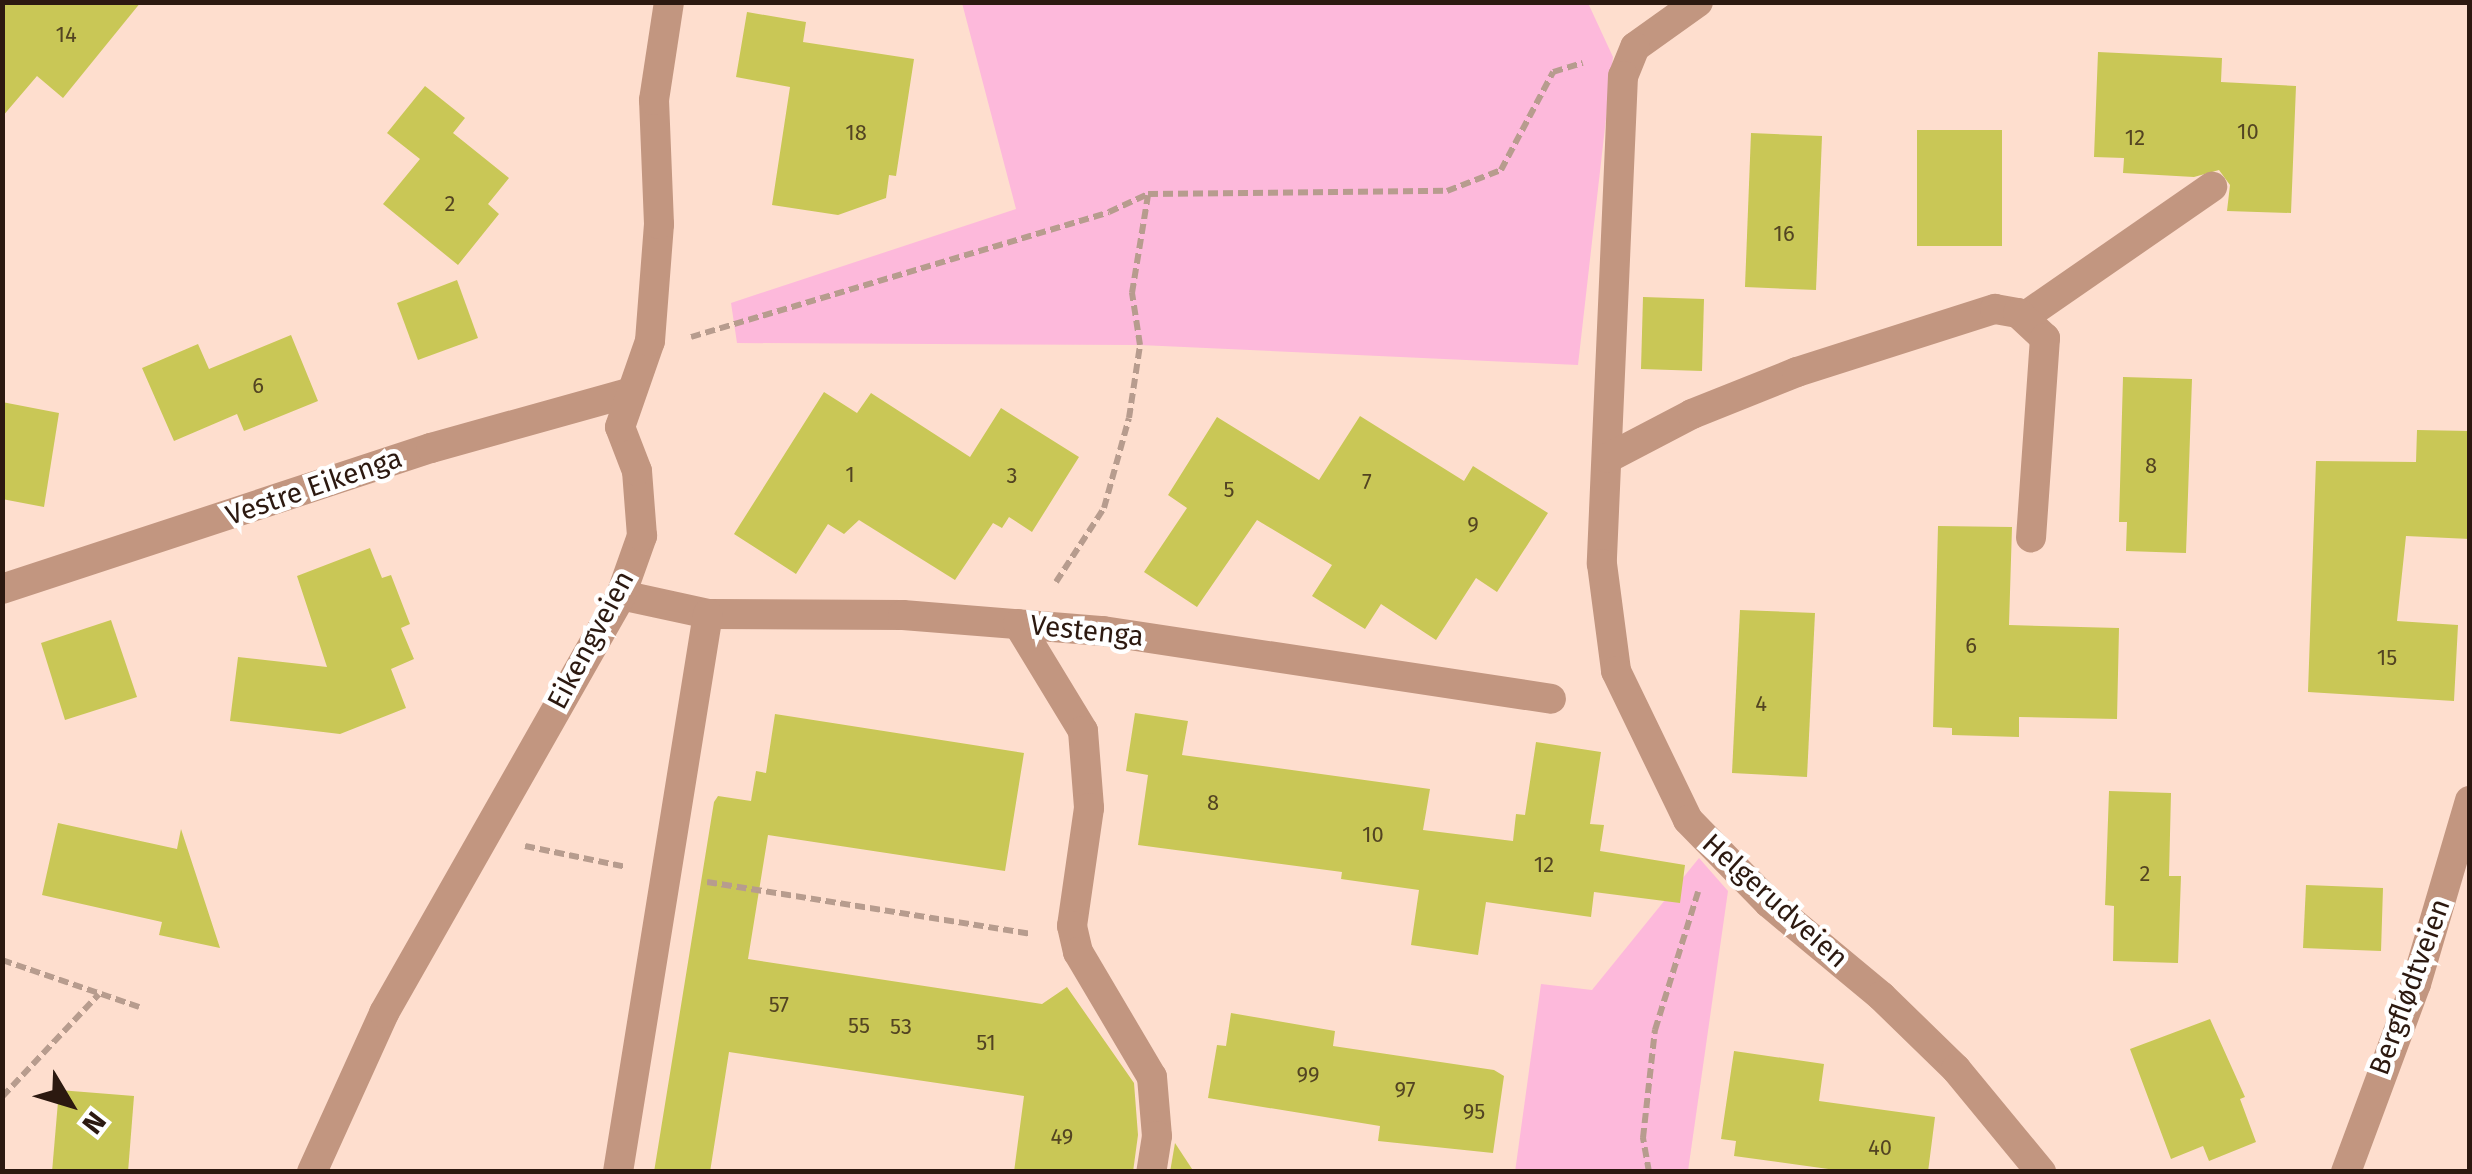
<!DOCTYPE html>
<meta charset="utf-8">
<style>
body{margin:0}
#map{position:relative;width:2472px;height:1174px;overflow:hidden;background:#fedece;font-family:"Fira Sans",sans-serif}
div>[style]{position:absolute}
.green>*{inset:0;background:#fdb9db}
.building>*{inset:0;background:#c9c756}
.path>*{height:6px;margin-top:-3px;transform-origin:0;background:repeating-linear-gradient(90deg,#b79c8e 0 10px,transparent 0 15px)}
.minor>*{height:30px;margin:-15px;padding:0 15px;transform-origin:15px;border-radius:15px;background:#c29680}
span{translate:-50% -50%;white-space:nowrap;text-align:center;line-height:1.15;-webkit-text-stroke:9px #fff;paint-order:stroke}
.number-label{font-size:22px;color:#534422}
.number-label span{-webkit-text-stroke-width:0}
.street-label{font-size:28px;color:#2c1910}
.frame{position:absolute;inset:0;border:5px solid #2c1910;pointer-events:none}
.north{position:absolute;left:20px;top:1054px;width:100px;height:100px;-webkit-text-stroke:8px #fff;paint-order:stroke;rotate:128deg;font-size:28px;font-weight:700;line-height:40px;text-align:center;color:#2c1910}
.north::after{content:'';display:block;margin:auto;width:35px;height:45px;background:#2c1910;clip-path:polygon(50% 0,100% 100%,50% 72%,0 100%)}
</style>
<div id="map">
<div class="green">
<i style="clip-path:polygon(962px 3px,1588px 3px,1613px 57px,1578px 365px,1140px 345px,737px 343px,731px 303px,1016px 209px)"></i>
<i style="clip-path:polygon(1699px 858px,1728px 891px,1688px 1171px,1515px 1172px,1541px 984px,1592px 990px)"></i>
</div>
<div class="building">
<i style="clip-path:polygon(2px 2px,141px 2px,63px 98px,37px 76px,2px 117px)"></i>
<i style="clip-path:polygon(747px 12px,806px 22px,803px 42px,914px 59px,896px 176px,889px 175px,886px 198px,838px 215px,772px 205px,790px 87px,736px 77px)"></i>
<i style="clip-path:polygon(2098px 52px,2222px 58px,2221px 82px,2296px 86px,2291px 213px,2227px 211px,2230px 185px,2219px 170px,2194px 177px,2123px 173px,2124px 158px,2094px 157px)"></i>
<i style="clip-path:polygon(425px 86px,465px 118px,453px 133px,509px 178px,488px 204px,499px 214px,458px 265px,383px 204px,420px 159px,387px 133px)"></i>
<i style="clip-path:polygon(1917px 130px,2002px 130px,2002px 246px,1917px 246px)"></i>
<i style="clip-path:polygon(1751px 133px,1822px 136px,1816px 290px,1745px 287px)"></i>
<i style="clip-path:polygon(457px 280px,478px 338px,418px 360px,397px 303px)"></i>
<i style="clip-path:polygon(1643px 297px,1704px 299px,1702px 371px,1641px 369px)"></i>
<i style="clip-path:polygon(291px 335px,318px 401px,244px 431px,237px 414px,174px 441px,142px 368px,198px 344px,209px 369px)"></i>
<i style="clip-path:polygon(2123px 377px,2192px 379px,2186px 553px,2126px 551px,2127px 522px,2119px 522px)"></i>
<i style="clip-path:polygon(824px 392px,857px 413px,871px 393px,970px 457px,1001px 408px,1079px 457px,1032px 532px,1009px 517px,1002px 528px,993px 523px,955px 580px,859px 520px,844px 534px,828px 524px,796px 574px,734px 534px)"></i>
<i style="clip-path:polygon(2px 402px,59px 413px,44px 507px,2px 499px)"></i>
<i style="clip-path:polygon(1360px 416px,1464px 481px,1473px 466px,1548px 513px,1497px 592px,1476px 578px,1436px 640px,1381px 604px,1365px 629px,1312px 596px,1332px 565px,1257px 520px,1197px 607px,1144px 572px,1187px 508px,1168px 495px,1217px 417px,1319px 480px)"></i>
<i style="clip-path:polygon(2417px 430px,2470px 431px,2470px 539px,2406px 536px,2397px 621px,2458px 625px,2454px 701px,2308px 692px,2316px 461px,2416px 462px)"></i>
<i style="clip-path:polygon(1938px 526px,2012px 527px,2009px 625px,2119px 628px,2117px 719px,2019px 717px,2019px 737px,1952px 735px,1952px 728px,1933px 727px)"></i>
<i style="clip-path:polygon(370px 548px,382px 578px,391px 575px,410px 624px,401px 628px,414px 659px,391px 669px,406px 708px,340px 734px,230px 721px,238px 657px,327px 667px,297px 576px)"></i>
<i style="clip-path:polygon(1740px 610px,1815px 613px,1807px 777px,1732px 773px)"></i>
<i style="clip-path:polygon(111px 620px,137px 697px,65px 720px,41px 643px)"></i>
<i style="clip-path:polygon(1135px 713px,1188px 721px,1182px 755px,1430px 789px,1423px 830px,1513px 841px,1516px 814px,1525px 815px,1536px 742px,1601px 752px,1590px 824px,1604px 825px,1600px 851px,1685px 865px,1680px 903px,1594px 892px,1591px 917px,1486px 902px,1478px 955px,1411px 945px,1419px 890px,1341px 879px,1342px 872px,1138px 845px,1148px 775px,1126px 771px)"></i>
<i style="clip-path:polygon(775px 714px,1024px 753px,1005px 871px,768px 835px,748px 959px,1042px 1004px,1067px 987px,1134px 1083px,1138px 1135px,1133px 1172px,1014px 1172px,1024px 1096px,729px 1052px,710px 1172px,654px 1172px,714px 802px,718px 796px,751px 801px,756px 771px,766px 773px)"></i>
<i style="clip-path:polygon(2109px 791px,2171px 793px,2169px 876px,2181px 876px,2178px 963px,2113px 961px,2114px 906px,2105px 905px)"></i>
<i style="clip-path:polygon(58px 823px,177px 849px,181px 829px,220px 948px,159px 935px,162px 922px,42px 895px)"></i>
<i style="clip-path:polygon(2306px 885px,2383px 888px,2381px 951px,2303px 948px)"></i>
<i style="clip-path:polygon(1231px 1013px,1335px 1031px,1333px 1046px,1494px 1070px,1504px 1076px,1493px 1153px,1378px 1141px,1380px 1126px,1208px 1098px,1217px 1045px,1226px 1046px)"></i>
<i style="clip-path:polygon(2210px 1019px,2245px 1097px,2240px 1099px,2256px 1142px,2209px 1161px,2203px 1146px,2171px 1159px,2130px 1049px)"></i>
<i style="clip-path:polygon(1734px 1051px,1824px 1064px,1819px 1101px,1935px 1117px,1928px 1172px,1850px 1172px,1734px 1156px,1736px 1141px,1721px 1139px)"></i>
<i style="clip-path:polygon(59px 1090px,134px 1096px,128px 1172px,52px 1172px)"></i>
<i style="clip-path:polygon(1175px 1143px,1194px 1172px,1170px 1172px)"></i>
</div>
<div class="path">
<i style="left:691px;top:337px;width:436px;rotate:-16.6deg"></i>
<i style="left:1109px;top:212px;width:43px;rotate:-24.8deg"></i>
<i style="left:1148px;top:194px;width:299px;rotate:-0.6deg"></i>
<i style="left:1447px;top:191px;width:58px;rotate:-21.3deg"></i>
<i style="left:1501px;top:170px;width:111px;rotate:-62deg"></i>
<i style="left:1553px;top:72px;width:31px;rotate:-17deg"></i>
<i style="left:1056px;top:582px;width:88px;rotate:-57deg"></i>
<i style="left:1104px;top:508px;width:93px;rotate:-74.5deg"></i>
<i style="left:1129px;top:418px;width:74px;rotate:-81.4deg"></i>
<i style="left:1140px;top:345px;width:53px;rotate:-98.7deg"></i>
<i style="left:1132px;top:293px;width:99px;rotate:-80.7deg"></i>
<i style="left:525px;top:846px;width:103px;rotate:11.7deg"></i>
<i style="left:707px;top:882px;width:327px;rotate:9.1deg"></i>
<i style="left:2px;top:960px;width:145px;rotate:18.9deg"></i>
<i style="left:2px;top:1097px;width:141px;rotate:-46.7deg"></i>
<i style="left:1649px;top:1172px;width:35px;rotate:-100deg"></i>
<i style="left:1643px;top:1138px;width:109px;rotate:-83.7deg"></i>
<i style="left:1655px;top:1030px;width:145px;rotate:-72.7deg"></i>
</div>
<div class="minor">
<i style="left:1698px;top:2px;width:77px;rotate:144.5deg"></i>
<i style="left:1635px;top:47px;width:31px;rotate:112deg"></i>
<i style="left:1623px;top:76px;width:488px;rotate:92.5deg"></i>
<i style="left:1602px;top:564px;width:108px;rotate:82.5deg"></i>
<i style="left:1616px;top:671px;width:165px;rotate:64.2deg"></i>
<i style="left:1688px;top:820px;width:116px;rotate:45.7deg"></i>
<i style="left:1769px;top:903px;width:146px;rotate:39.7deg"></i>
<i style="left:1881px;top:996px;width:105px;rotate:44.2deg"></i>
<i style="left:1956px;top:1069px;width:134px;rotate:50.5deg"></i>
<i style="left:2024px;top:317px;width:229px;rotate:-34.7deg"></i>
<i style="left:1608px;top:458px;width:95px;rotate:-27.6deg"></i>
<i style="left:1692px;top:414px;width:113px;rotate:-21.8deg"></i>
<i style="left:1797px;top:372px;width:208px;rotate:-17.7deg"></i>
<i style="left:1995px;top:309px;width:23px;rotate:10deg"></i>
<i style="left:2018px;top:313px;width:37px;rotate:43deg"></i>
<i style="left:2045px;top:338px;width:200px;rotate:94deg"></i>
<i style="left:2px;top:589px;width:452px;rotate:-18.2deg"></i>
<i style="left:431px;top:448px;width:205px;rotate:-15.6deg"></i>
<i style="left:621px;top:595px;width:89px;rotate:12.3deg"></i>
<i style="left:708px;top:614px;width:195px;rotate:0.3deg"></i>
<i style="left:903px;top:615px;width:201px;rotate:4.6deg"></i>
<i style="left:1103px;top:631px;width:453px;rotate:8.6deg"></i>
<i style="left:1018px;top:624px;width:125px;rotate:58.7deg"></i>
<i style="left:1083px;top:731px;width:77px;rotate:85.5deg"></i>
<i style="left:1089px;top:808px;width:119px;rotate:98.2deg"></i>
<i style="left:1072px;top:926px;width:27px;rotate:77deg"></i>
<i style="left:1078px;top:952px;width:145px;rotate:59.4deg"></i>
<i style="left:1152px;top:1077px;width:59px;rotate:85.2deg"></i>
<i style="left:1157px;top:1136px;width:36px;rotate:99deg"></i>
<i style="left:312px;top:1172px;width:175px;rotate:-65.6deg"></i>
<i style="left:384px;top:1013px;width:481px;rotate:-60.4deg"></i>
<i style="left:621px;top:595px;width:63px;rotate:-70.4deg"></i>
<i style="left:642px;top:536px;width:65px;rotate:-94.4deg"></i>
<i style="left:637px;top:471px;width:47px;rotate:-111.1deg"></i>
<i style="left:620px;top:427px;width:91px;rotate:-70.8deg"></i>
<i style="left:650px;top:341px;width:117px;rotate:-85.6deg"></i>
<i style="left:659px;top:224px;width:124px;rotate:-92.3deg"></i>
<i style="left:654px;top:100px;width:99px;rotate:-81.3deg"></i>
<i style="left:618px;top:1172px;width:565px;rotate:-80.84deg"></i>
<i style="left:2346px;top:1172px;width:201px;rotate:-69.6deg"></i>
<i style="left:2416px;top:984px;width:191px;rotate:-73.6deg"></i>
</div>
<div class="number-label">
<span style="left:66px;top:35px">14</span>
<span style="left:2248px;top:132px">10</span>
<span style="left:856px;top:133px">18</span>
<span style="left:2135px;top:138px">12</span>
<span style="left:450px;top:204px">2</span>
<span style="left:1784px;top:234px">16</span>
<span style="left:258px;top:386px">6</span>
<span style="left:2151px;top:466px">8</span>
<span style="left:850px;top:475px">1</span>
<span style="left:1012px;top:476px">3</span>
<span style="left:1367px;top:482px">7</span>
<span style="left:1229px;top:490px">5</span>
<span style="left:1473px;top:525px">9</span>
<span style="left:1971px;top:646px">6</span>
<span style="left:2387px;top:658px">15</span>
<span style="left:1761px;top:704px">4</span>
<span style="left:1213px;top:803px">8</span>
<span style="left:1373px;top:835px">10</span>
<span style="left:1544px;top:865px">12</span>
<span style="left:2145px;top:874px">2</span>
<span style="left:779px;top:1005px">57</span>
<span style="left:859px;top:1026px">55</span>
<span style="left:901px;top:1027px">53</span>
<span style="left:986px;top:1043px">51</span>
<span style="left:1308px;top:1075px">99</span>
<span style="left:1405px;top:1090px">97</span>
<span style="left:1474px;top:1112px">95</span>
<span style="left:1062px;top:1137px">49</span>
<span style="left:1880px;top:1148px">40</span>
</div>
<div class="street-label">
<span style="left:314px;top:487px;rotate:-19deg">Vestre Eikenga</span>
<span style="left:1087px;top:631px;rotate:6deg">Vestenga</span>
<span style="left:591px;top:640px;rotate:-62deg">Eikengveien</span>
<span style="left:1775px;top:901px;rotate:42deg">Helgerudveien</span>
<span style="left:2410px;top:987px;rotate:-70deg">Bergflødtveien</span>
</div>
<div class="frame"></div>
<div class="north">N</div>
</div>
